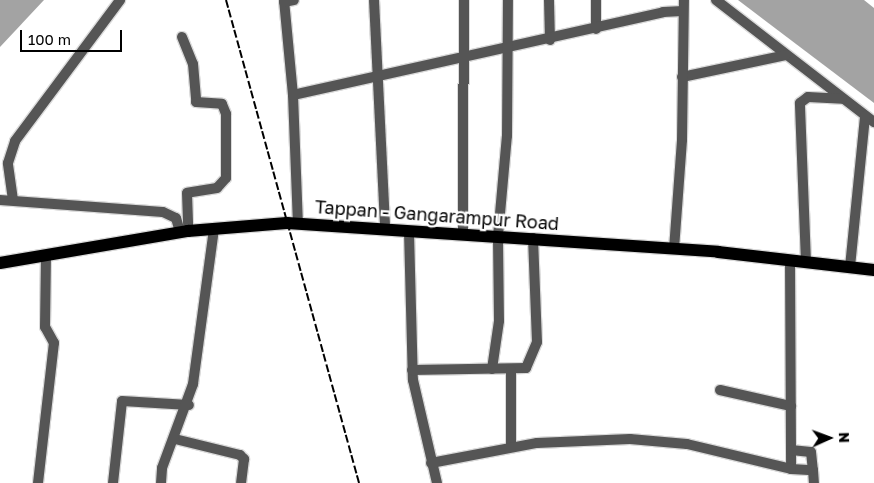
<!DOCTYPE html>
<style>
body{margin:0}
#map{position:relative;width:874px;height:483px;overflow:hidden;background:#fff;font-family:"Golos Text",sans-serif}
div>[style]{position:absolute}
.water>*{inset:0;background:#a3a3a3}
.roads{filter:drop-shadow(1px 0 #dbdbdb) drop-shadow(-1px 0 #dbdbdb) drop-shadow(0 1px #dbdbdb) drop-shadow(0 -1px #dbdbdb)}
.minor>*{height:10px;margin:-5px;padding:0 5px;transform-origin:5px;border-radius:5px;background:#555}
.major>*{height:12px;margin:-6px;padding:0 6px;transform-origin:6px;border-radius:6px;background:#000}
.rail>*{height:2px;margin-top:-1px;transform-origin:0;background:repeating-linear-gradient(90deg,#000 0 8px,transparent 0 10.5px)}
span{translate:-50% -50%;white-space:nowrap;text-align:center;line-height:1.15;-webkit-text-stroke:4.5px #fff;paint-order:stroke}
.street-label{font-size:18px;color:#000}
.north{position:absolute;left:804px;top:413px;width:50px;height:50px;-webkit-text-stroke:4px #fff;paint-order:stroke;rotate:88deg;font-size:14px;font-weight:700;line-height:20px;text-align:center;color:#000}
.north::after{content:'';display:block;margin:auto;width:18px;height:22px;background:#000;clip-path:polygon(50% 0,100% 100%,50% 72%,0 100%)}
.scale{position:absolute;left:20px;top:30px;width:102px;height:22px;box-sizing:border-box;border:2px solid #000;border-top:0;padding-left:6px;font-size:15px;line-height:18px;white-space:nowrap;color:#000;-webkit-text-stroke:4px #fff;paint-order:stroke}
</style>
<div id="map">
<div class="water">
<i style="clip-path:polygon(0 0,44px 0,0 47px)"></i>
<i style="clip-path:polygon(738px 0,864px 0,874px 8px,874px 103px)"></i>
</div>
<div class="roads">
<div class="minor">
<i style="left:284px;top:0;width:95px;rotate:84.6deg"></i>
<i style="left:293px;top:95px;width:128px;rotate:87.8deg"></i>
<i style="left:374px;top:0;width:229px;rotate:87.2deg"></i>
<i style="left:549px;top:0;width:40px;rotate:88.6deg"></i>
<i style="left:596px;top:0;width:29px;rotate:90deg"></i>
<i style="left:716px;top:0;width:200px;rotate:37.7deg"></i>
<i style="left:284px;top:2px;width:10px;rotate:-11deg"></i>
<i style="left:182px;top:37px;width:29px;rotate:68deg"></i>
<i style="left:193px;top:64px;width:38px;rotate:85deg"></i>
<i style="left:196px;top:102px;width:26px;rotate:4deg"></i>
<i style="left:222px;top:104px;width:11px;rotate:68deg"></i>
<i style="left:226px;top:114px;width:64px;rotate:90deg"></i>
<i style="left:226px;top:178px;width:13px;rotate:132deg"></i>
<i style="left:217px;top:188px;width:30px;rotate:171deg"></i>
<i style="left:187px;top:193px;width:38px;rotate:88deg"></i>
<i style="left:682px;top:77px;width:106px;rotate:-11.9deg"></i>
<i style="left:293px;top:95px;width:379px;rotate:-12.6deg"></i>
<i style="left:663px;top:12px;width:20px;rotate:-3deg"></i>
<i style="left:0;top:200px;width:163px;rotate:4.2deg"></i>
<i style="left:163px;top:212px;width:14px;rotate:25deg"></i>
<i style="left:176px;top:218px;width:15px;rotate:74deg"></i>
<i style="left:13px;top:200px;width:37px;rotate:-98deg"></i>
<i style="left:8px;top:163px;width:23px;rotate:-72deg"></i>
<i style="left:15px;top:141px;width:176px;rotate:-53.3deg"></i>
<i style="left:409px;top:232px;width:148px;rotate:88.5deg"></i>
<i style="left:413px;top:380px;width:106px;rotate:76.9deg"></i>
<i style="left:463px;top:234px;width:234px;rotate:-89.8deg"></i>
<i style="left:674px;top:249px;width:109px;rotate:-85.8deg"></i>
<i style="left:682px;top:140px;width:140px;rotate:-89.2deg"></i>
<i style="left:790px;top:260px;width:209px;rotate:89.7deg"></i>
<i style="left:791px;top:469px;width:22px;rotate:3deg"></i>
<i style="left:813px;top:470px;width:13px;rotate:86deg"></i>
<i style="left:806px;top:262px;width:159px;rotate:-92.2deg"></i>
<i style="left:800px;top:103px;width:10px;rotate:-37deg"></i>
<i style="left:808px;top:97px;width:34px;rotate:3deg"></i>
<i style="left:850px;top:267px;width:152px;rotate:-84.3deg"></i>
<i style="left:492px;top:369px;width:49px;rotate:-81.7deg"></i>
<i style="left:499px;top:321px;width:85px;rotate:-90.7deg"></i>
<i style="left:498px;top:236px;width:100px;rotate:-84.9deg"></i>
<i style="left:507px;top:136px;width:136px;rotate:-89.6deg"></i>
<i style="left:412px;top:370px;width:114px;rotate:-1deg"></i>
<i style="left:526px;top:368px;width:28px;rotate:-67deg"></i>
<i style="left:537px;top:342px;width:104px;rotate:-92.2deg"></i>
<i style="left:720px;top:390px;width:73px;rotate:12.7deg"></i>
<i style="left:175px;top:439px;width:67px;rotate:13.8deg"></i>
<i style="left:240px;top:455px;width:6px;rotate:45deg"></i>
<i style="left:244px;top:459px;width:24px;rotate:97deg"></i>
<i style="left:511px;top:447px;width:77px;rotate:-90deg"></i>
<i style="left:791px;top:450px;width:20px;rotate:6deg"></i>
<i style="left:811px;top:452px;width:18px;rotate:84deg"></i>
<i style="left:431px;top:463px;width:108px;rotate:-10.7deg"></i>
<i style="left:537px;top:443px;width:93px;rotate:-2.5deg"></i>
<i style="left:630px;top:439px;width:57px;rotate:5deg"></i>
<i style="left:687px;top:444px;width:107px;rotate:13.5deg"></i>
<i style="left:38px;top:483px;width:141px;rotate:-83.5deg"></i>
<i style="left:54px;top:343px;width:18px;rotate:-119deg"></i>
<i style="left:45px;top:327px;width:70px;rotate:-89.2deg"></i>
<i style="left:113px;top:483px;width:82px;rotate:-83.7deg"></i>
<i style="left:122px;top:401px;width:67px;rotate:3.4deg"></i>
<i style="left:161px;top:483px;width:15px;rotate:-86deg"></i>
<i style="left:162px;top:468px;width:90px;rotate:-69.7deg"></i>
<i style="left:193px;top:384px;width:157px;rotate:-82.3deg"></i>
</div>
<div class="major">
<i style="left:0;top:263px;width:191px;rotate:-9.7deg"></i>
<i style="left:188px;top:231px;width:99px;rotate:-4.6deg"></i>
<i style="left:287px;top:223px;width:432px;rotate:3.8deg"></i>
<i style="left:718px;top:252px;width:157px;rotate:6.6deg"></i>
</div>
</div>
<div class="rail">
<i style="left:226px;top:0;width:501px;rotate:74.6deg"></i>
</div>
<div class="street-label">
<span style="left:437px;top:215px;rotate:4deg">Tappan - Gangarampur Road</span>
</div>
<div class="north">N</div>
<div class="scale">100 m</div>
</div>
